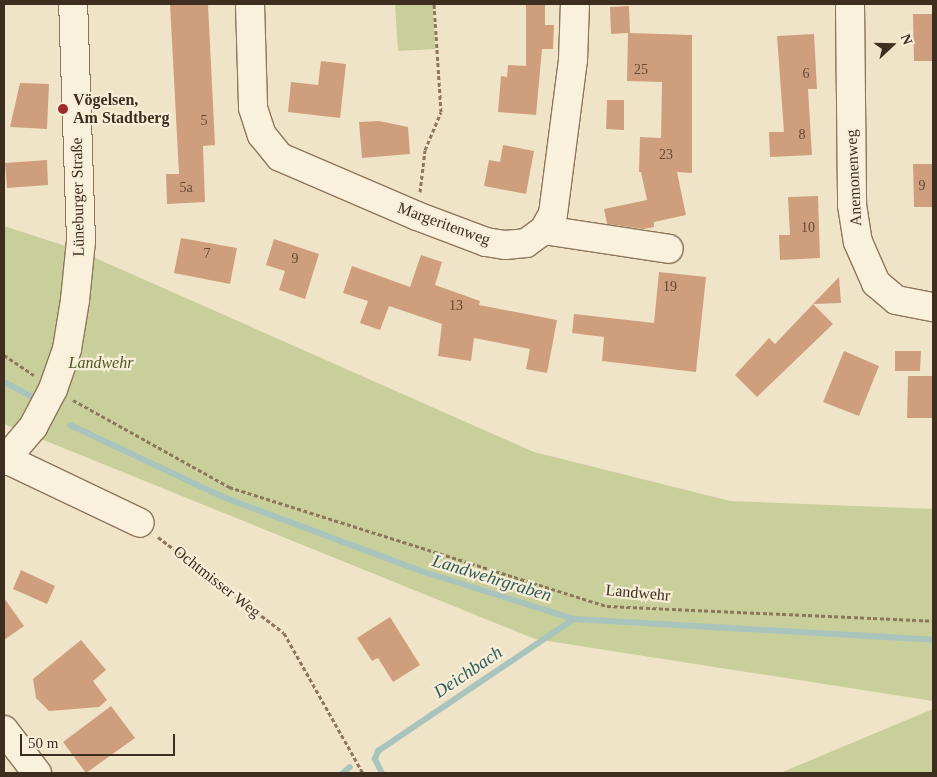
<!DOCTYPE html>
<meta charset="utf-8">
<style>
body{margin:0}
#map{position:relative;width:937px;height:777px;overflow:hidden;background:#f0e4c8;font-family:Georgia,serif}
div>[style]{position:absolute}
.green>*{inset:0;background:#c9cf9b}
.stream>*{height:6px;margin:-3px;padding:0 3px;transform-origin:3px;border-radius:3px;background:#a9c4bc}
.building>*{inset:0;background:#cf9f7d}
.path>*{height:3px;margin-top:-1.5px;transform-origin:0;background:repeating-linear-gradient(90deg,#8d765c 0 4px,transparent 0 6.5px)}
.roads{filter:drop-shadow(1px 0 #8d765c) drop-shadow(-1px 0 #8d765c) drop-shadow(0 1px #8d765c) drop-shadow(0 -1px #8d765c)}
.minor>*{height:28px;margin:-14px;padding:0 14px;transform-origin:14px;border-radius:14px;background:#faf1dc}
.dots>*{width:14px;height:14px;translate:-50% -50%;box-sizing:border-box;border:2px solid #f7eed8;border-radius:50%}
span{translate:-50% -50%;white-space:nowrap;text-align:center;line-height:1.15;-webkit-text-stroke:4.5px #f7eed8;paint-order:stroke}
.number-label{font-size:14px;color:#624a37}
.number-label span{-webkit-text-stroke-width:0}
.poi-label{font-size:16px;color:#3d2e20;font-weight:700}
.left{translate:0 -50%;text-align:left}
.street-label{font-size:16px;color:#3d2e20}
.park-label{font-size:16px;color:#4d5a26;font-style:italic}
.water-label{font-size:18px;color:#2f5d5a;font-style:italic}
.frame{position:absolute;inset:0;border:5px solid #3d2e20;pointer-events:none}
.north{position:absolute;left:867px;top:20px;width:50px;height:50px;-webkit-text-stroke:4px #f7eed8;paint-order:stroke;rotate:69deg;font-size:14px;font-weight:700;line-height:20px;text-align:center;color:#3d2e20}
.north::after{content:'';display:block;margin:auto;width:18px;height:22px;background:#3d2e20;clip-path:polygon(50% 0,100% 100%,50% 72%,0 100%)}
.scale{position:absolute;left:20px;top:734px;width:155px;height:22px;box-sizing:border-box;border:2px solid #3d2e20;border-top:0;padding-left:6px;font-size:15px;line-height:18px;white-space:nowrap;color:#3d2e20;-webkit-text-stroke:4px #f7eed8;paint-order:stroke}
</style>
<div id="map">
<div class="green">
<i style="clip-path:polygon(395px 4px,433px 4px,435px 49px,398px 51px)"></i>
<i style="clip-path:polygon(4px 226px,75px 249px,534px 452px,730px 501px,933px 509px,933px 701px,535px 639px,4px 424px)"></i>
<i style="clip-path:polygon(933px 709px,933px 773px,780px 773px)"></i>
</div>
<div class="stream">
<i style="left:4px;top:382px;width:41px;rotate:27.8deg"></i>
<i style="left:70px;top:425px;width:169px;rotate:25.2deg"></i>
<i style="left:223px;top:497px;width:211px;rotate:20.5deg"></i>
<i style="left:421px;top:571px;width:160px;rotate:17.4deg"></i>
<i style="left:574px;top:619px;width:360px;rotate:3.3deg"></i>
<i style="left:343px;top:773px;width:9px;rotate:-41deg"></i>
<i style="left:382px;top:773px;width:16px;rotate:-117deg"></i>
<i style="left:375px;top:759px;width:9px;rotate:-69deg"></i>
<i style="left:378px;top:751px;width:236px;rotate:-34deg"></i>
</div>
<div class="building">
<i style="clip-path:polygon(170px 4px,208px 4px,215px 145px,203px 146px,205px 202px,167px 204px,166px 174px,179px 174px)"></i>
<i style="clip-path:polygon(526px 4px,545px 4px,545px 25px,554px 25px,553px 49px,542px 49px,536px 115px,498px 112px,501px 76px,507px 77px,508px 65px,526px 66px)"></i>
<i style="clip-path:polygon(629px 6px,630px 33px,692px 35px,692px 173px,677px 172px,686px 215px,654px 222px,654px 227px,644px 229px,607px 224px,604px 209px,647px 200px,641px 172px,639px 172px,640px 137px,661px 138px,662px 82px,627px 81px,628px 33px,611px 34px,610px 7px)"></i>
<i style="clip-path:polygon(913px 14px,933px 14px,933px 61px,914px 61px)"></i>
<i style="clip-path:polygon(814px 34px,817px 89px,808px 89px,812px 155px,770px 157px,769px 132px,784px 132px,777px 36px)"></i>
<i style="clip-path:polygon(321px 61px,346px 64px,340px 118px,288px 112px,291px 82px,318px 85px)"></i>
<i style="clip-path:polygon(20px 83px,49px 84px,47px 129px,10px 127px)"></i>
<i style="clip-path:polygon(607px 100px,624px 100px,624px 130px,606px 129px)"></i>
<i style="clip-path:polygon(379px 121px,408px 127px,410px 154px,362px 158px,359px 122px)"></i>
<i style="clip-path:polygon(503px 145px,534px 151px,526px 194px,484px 186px,489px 160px,500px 162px)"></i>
<i style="clip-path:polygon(47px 160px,48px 185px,7px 188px,5px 163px)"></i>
<i style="clip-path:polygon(913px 164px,933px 164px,933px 207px,914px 207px)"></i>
<i style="clip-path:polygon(818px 196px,820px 258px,780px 260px,779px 235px,790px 235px,788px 197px)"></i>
<i style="clip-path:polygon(181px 238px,237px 248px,230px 284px,174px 273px)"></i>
<i style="clip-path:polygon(274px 239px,319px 254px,305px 299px,279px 290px,285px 271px,266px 265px)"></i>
<i style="clip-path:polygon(421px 255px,442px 262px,435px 285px,480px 301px,479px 305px,557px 320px,547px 373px,526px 369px,530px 349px,474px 338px,471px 361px,438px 356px,442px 324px,389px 306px,380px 330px,360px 323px,368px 301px,343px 293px,352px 266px,410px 287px)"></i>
<i style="clip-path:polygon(659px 272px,706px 277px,696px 372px,602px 361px,604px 337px,572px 333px,574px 314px,654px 323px)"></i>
<i style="clip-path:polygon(839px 277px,841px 303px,813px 304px)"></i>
<i style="clip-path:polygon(813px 304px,833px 324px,757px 397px,735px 375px,769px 338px,775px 344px)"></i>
<i style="clip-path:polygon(844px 351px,879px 366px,859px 416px,823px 402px)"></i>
<i style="clip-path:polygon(895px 351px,921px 351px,920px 371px,895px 371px)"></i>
<i style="clip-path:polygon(908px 376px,933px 376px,933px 418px,907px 418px)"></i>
<i style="clip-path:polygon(21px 570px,55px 586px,47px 604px,13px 589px)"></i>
<i style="clip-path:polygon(4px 598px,24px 626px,4px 640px)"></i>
<i style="clip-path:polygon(390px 617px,420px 665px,393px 682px,378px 658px,372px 661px,357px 638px)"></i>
<i style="clip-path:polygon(81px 640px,106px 670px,93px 681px,107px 700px,99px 707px,49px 711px,36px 698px,33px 679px)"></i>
<i style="clip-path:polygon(111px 706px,135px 738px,86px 773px,63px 742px)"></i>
</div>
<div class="path">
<i style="left:420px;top:192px;width:42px;rotate:-83.2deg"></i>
<i style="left:425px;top:150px;width:41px;rotate:-67.2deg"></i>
<i style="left:441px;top:112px;width:108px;rotate:-93.7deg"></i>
<i style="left:4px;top:355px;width:36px;rotate:34deg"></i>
<i style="left:73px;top:400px;width:179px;rotate:29.1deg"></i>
<i style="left:229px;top:487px;width:396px;rotate:17.5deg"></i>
<i style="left:607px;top:606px;width:326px;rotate:2.6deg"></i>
<i style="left:158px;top:537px;width:158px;rotate:37.3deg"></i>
<i style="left:284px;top:633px;width:161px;rotate:60.6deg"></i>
</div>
<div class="roads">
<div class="minor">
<i style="left:250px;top:4px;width:104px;rotate:88.3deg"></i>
<i style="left:253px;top:108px;width:28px;rotate:72deg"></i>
<i style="left:262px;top:135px;width:28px;rotate:51deg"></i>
<i style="left:280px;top:157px;width:149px;rotate:23.3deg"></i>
<i style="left:417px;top:216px;width:74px;rotate:20.6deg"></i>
<i style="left:486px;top:242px;width:19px;rotate:9deg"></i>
<i style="left:505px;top:245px;width:21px;rotate:-5deg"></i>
<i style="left:526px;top:243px;width:22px;rotate:-36deg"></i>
<i style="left:544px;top:230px;width:18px;rotate:-61deg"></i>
<i style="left:553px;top:214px;width:155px;rotate:-82.6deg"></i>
<i style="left:573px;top:60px;width:56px;rotate:-88deg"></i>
<i style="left:850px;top:4px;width:201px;rotate:89.4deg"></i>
<i style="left:852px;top:205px;width:37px;rotate:81deg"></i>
<i style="left:858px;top:242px;width:45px;rotate:66.3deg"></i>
<i style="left:876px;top:283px;width:26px;rotate:40deg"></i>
<i style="left:896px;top:300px;width:38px;rotate:11deg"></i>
<i style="left:544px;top:230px;width:126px;rotate:8.6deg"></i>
<i style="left:6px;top:459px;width:148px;rotate:25.5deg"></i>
<i style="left:4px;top:461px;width:45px;rotate:-49.5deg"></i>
<i style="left:33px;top:427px;width:43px;rotate:-62.2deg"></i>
<i style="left:53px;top:389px;width:42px;rotate:-70.7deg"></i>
<i style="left:67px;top:349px;width:50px;rotate:-80.7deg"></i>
<i style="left:75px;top:300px;width:59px;rotate:-84.2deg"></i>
<i style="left:81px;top:241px;width:237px;rotate:-91.9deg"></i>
<i style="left:4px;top:730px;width:54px;rotate:52.5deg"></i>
</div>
</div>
<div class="dots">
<i style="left:63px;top:109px;background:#9e2a2b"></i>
</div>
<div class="number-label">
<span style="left:641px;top:70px">25</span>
<span style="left:806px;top:74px">6</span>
<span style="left:204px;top:121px">5</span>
<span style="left:802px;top:135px">8</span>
<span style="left:666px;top:155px">23</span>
<span style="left:922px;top:186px">9</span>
<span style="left:186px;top:188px">5a</span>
<span style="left:808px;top:228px">10</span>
<span style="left:207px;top:254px">7</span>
<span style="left:295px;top:259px">9</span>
<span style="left:670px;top:287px">19</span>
<span style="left:456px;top:306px">13</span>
</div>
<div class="poi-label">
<span class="left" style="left:73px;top:109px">Vögelsen,<br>Am Stadtberg</span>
</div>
<div class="street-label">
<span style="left:854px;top:178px;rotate:-93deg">Anemonenweg</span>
<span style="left:78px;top:197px;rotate:-91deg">Lüneburger Straße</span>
<span style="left:444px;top:224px;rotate:20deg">Margeritenweg</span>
<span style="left:217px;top:582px;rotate:38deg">Ochtmisser Weg</span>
<span style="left:638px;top:593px;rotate:5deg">Landwehr</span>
</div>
<div class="park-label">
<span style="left:101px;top:363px">Landwehr</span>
</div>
<div class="water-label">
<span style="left:492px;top:578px;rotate:17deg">Landwehrgraben</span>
<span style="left:468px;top:672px;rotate:-34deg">Deichbach</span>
</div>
<div class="frame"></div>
<div class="north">N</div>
<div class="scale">50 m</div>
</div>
